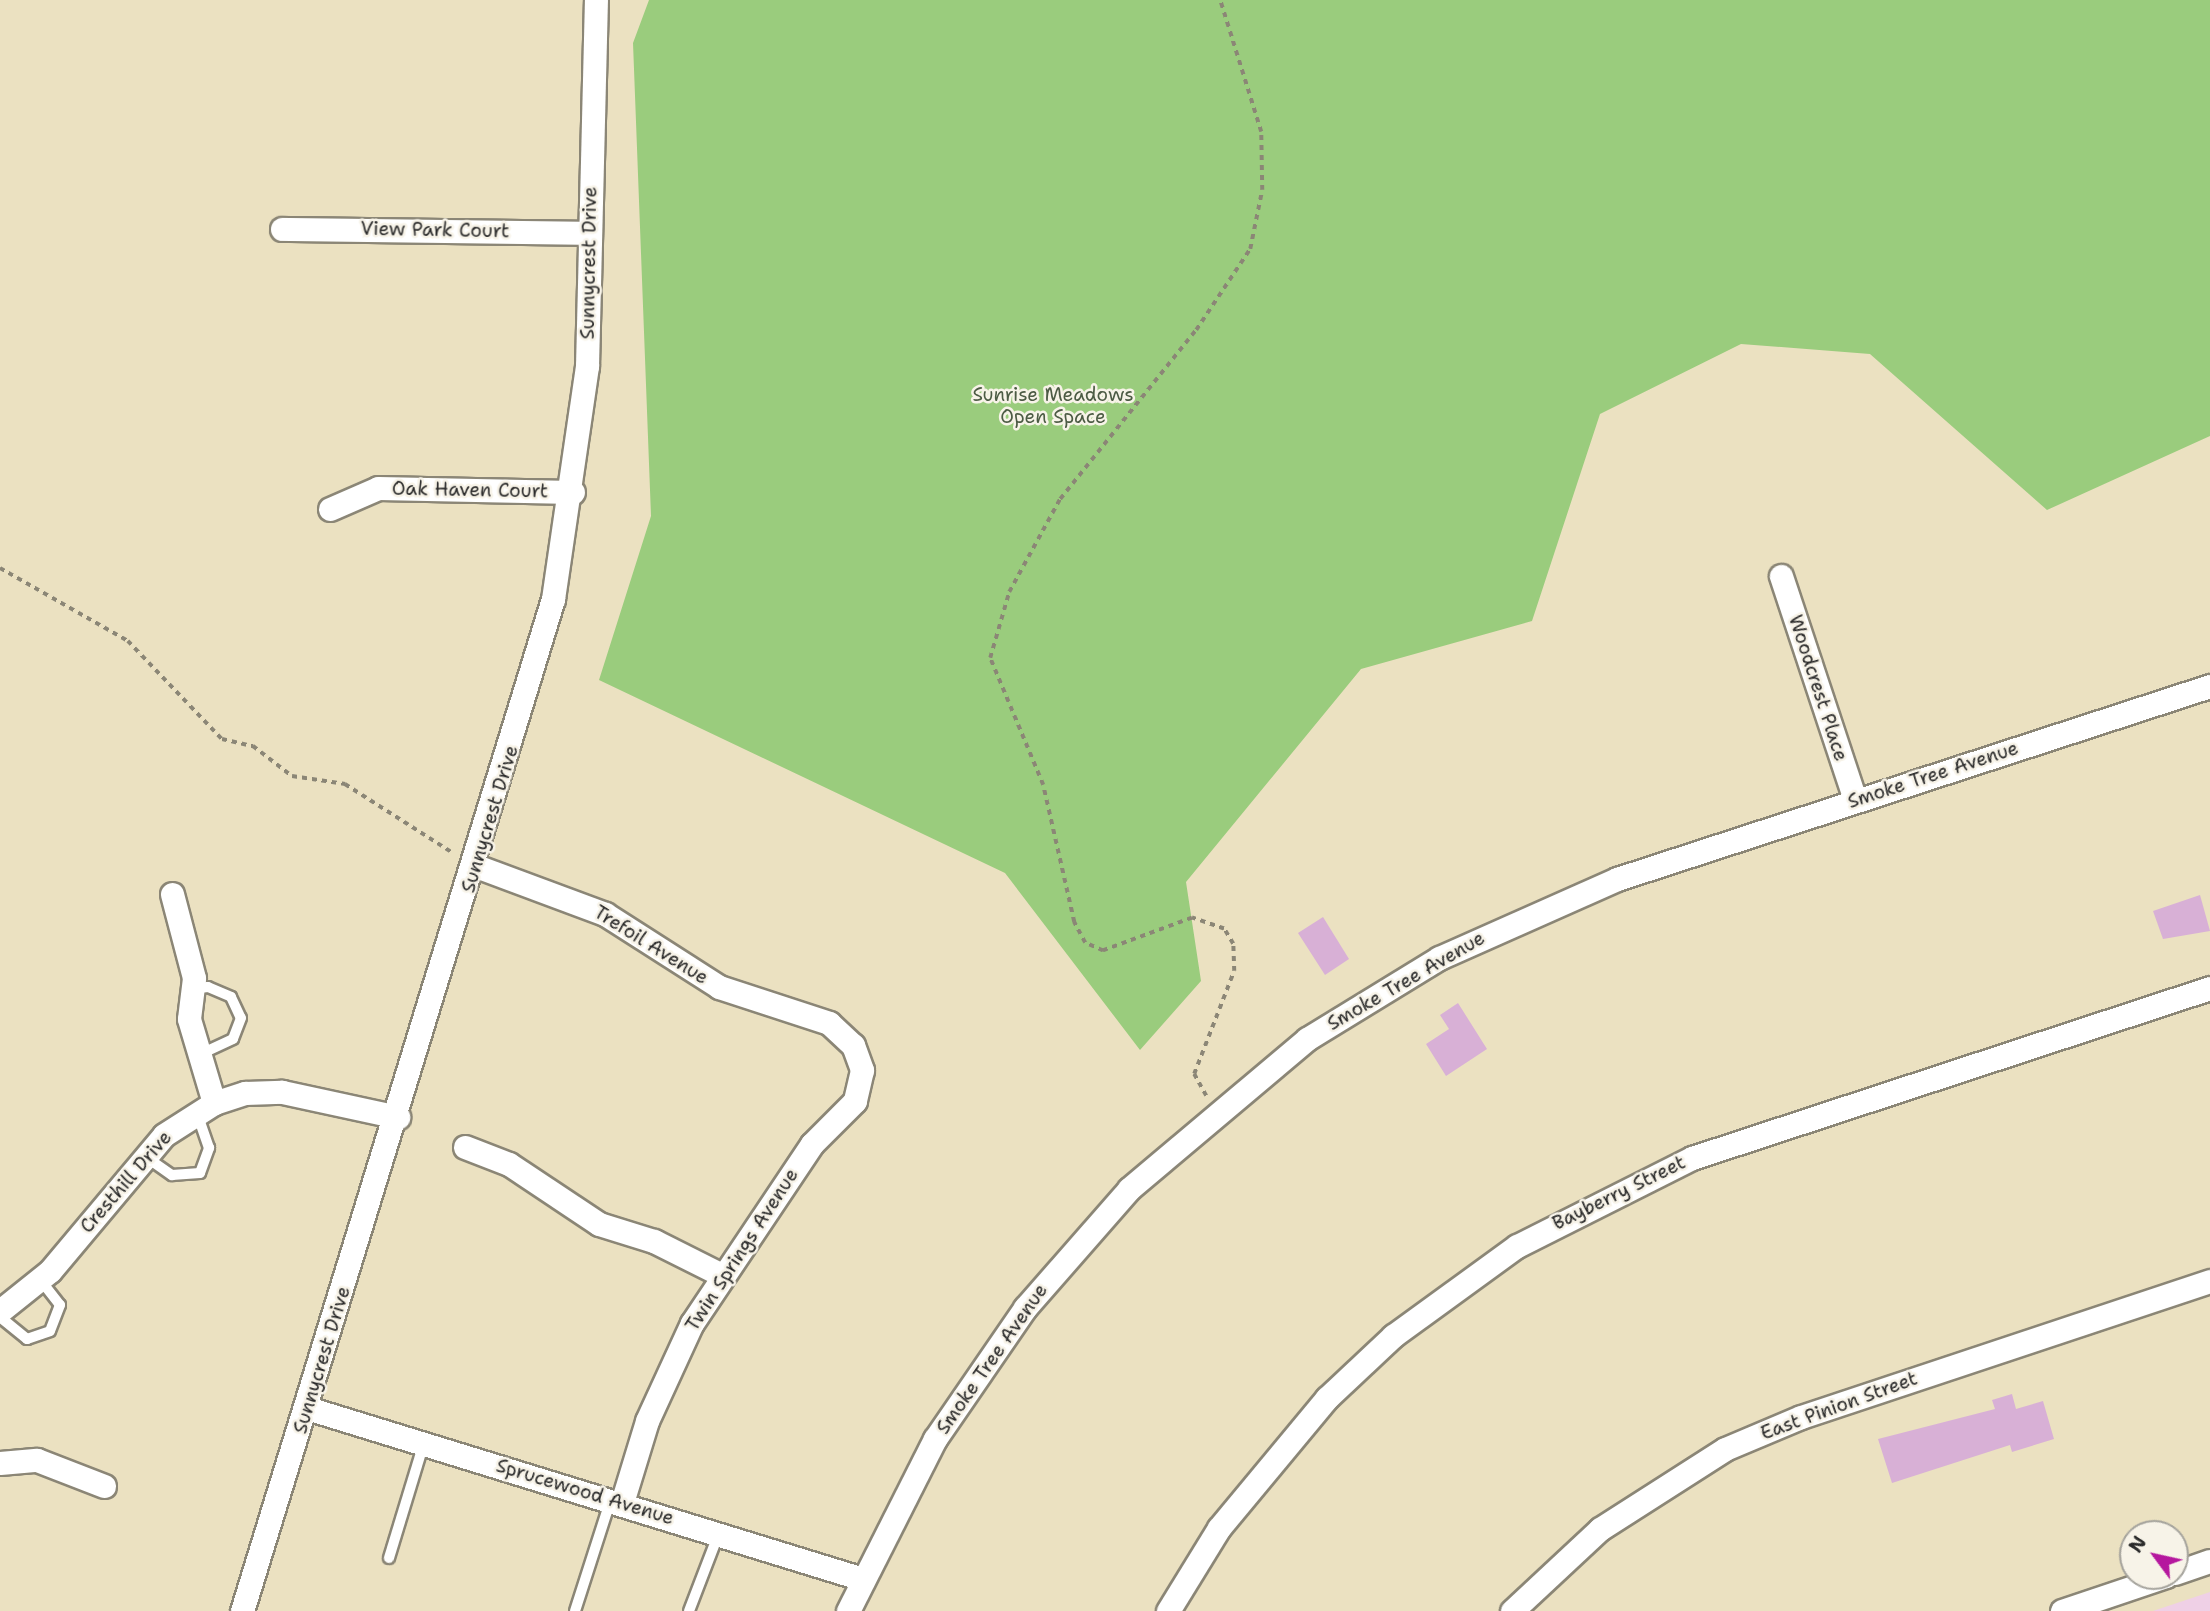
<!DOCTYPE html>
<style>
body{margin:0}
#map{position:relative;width:2210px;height:1611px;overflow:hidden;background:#ebe1c1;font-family:"Shantell Sans",sans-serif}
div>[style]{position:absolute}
.built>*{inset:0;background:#efd0e6}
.green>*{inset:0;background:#9acc7d}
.building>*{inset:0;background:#d8b0d6}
.path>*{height:3.5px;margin-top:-1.75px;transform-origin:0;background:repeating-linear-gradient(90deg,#8b8676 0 5px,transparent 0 10px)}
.roads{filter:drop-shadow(2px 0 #8b8676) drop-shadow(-2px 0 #8b8676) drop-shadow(0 2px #8b8676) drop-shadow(0 -2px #8b8676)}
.lane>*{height:10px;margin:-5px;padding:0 5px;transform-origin:5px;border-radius:5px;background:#fff}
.street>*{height:23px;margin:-11.5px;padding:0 11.5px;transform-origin:11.5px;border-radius:11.5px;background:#fff}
span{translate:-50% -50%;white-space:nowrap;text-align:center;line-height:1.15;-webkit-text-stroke:5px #f7f3e8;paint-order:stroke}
.street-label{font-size:19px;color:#2b2b2b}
.park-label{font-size:19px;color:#4c5b44}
.north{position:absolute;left:2119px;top:1520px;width:70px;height:70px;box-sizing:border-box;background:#f7f3e8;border:2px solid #a5a39c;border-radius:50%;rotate:303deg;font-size:19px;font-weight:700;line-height:28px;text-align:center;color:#2b2b2b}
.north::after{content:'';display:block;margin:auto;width:24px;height:32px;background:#b5179e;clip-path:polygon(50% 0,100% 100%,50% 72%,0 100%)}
</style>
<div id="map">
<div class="built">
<i style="clip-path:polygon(2210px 1592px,2210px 1611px,2153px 1611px)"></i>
</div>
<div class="green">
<i style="clip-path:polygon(649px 0,2210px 0,2210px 436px,2047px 510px,1870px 354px,1741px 344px,1600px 414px,1532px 621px,1361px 669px,1186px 882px,1201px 981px,1140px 1050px,1005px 873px,599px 680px,651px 516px,633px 43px)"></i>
</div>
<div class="building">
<i style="clip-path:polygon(2200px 895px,2210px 931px,2163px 939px,2153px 911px)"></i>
<i style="clip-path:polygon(1323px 917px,1349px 959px,1325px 975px,1298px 933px)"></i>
<i style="clip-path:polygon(1458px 1003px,1487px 1049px,1446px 1076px,1426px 1044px,1449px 1029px,1440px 1015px)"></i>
<i style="clip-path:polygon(2012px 1394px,2016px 1409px,2043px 1401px,2054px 1439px,2012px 1452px,2010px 1445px,1892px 1483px,1878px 1439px,1995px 1409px,1992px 1400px)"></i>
</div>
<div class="path">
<i style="left:0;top:568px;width:147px;rotate:29.7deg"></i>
<i style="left:128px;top:641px;width:136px;rotate:46.2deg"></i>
<i style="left:222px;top:739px;width:32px;rotate:13deg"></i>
<i style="left:253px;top:746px;width:49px;rotate:37.6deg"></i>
<i style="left:292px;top:776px;width:54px;rotate:8.6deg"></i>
<i style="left:345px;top:784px;width:128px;rotate:32.6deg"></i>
<i style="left:1206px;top:1096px;width:25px;rotate:-119deg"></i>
<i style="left:1194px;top:1074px;width:110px;rotate:-68.8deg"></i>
<i style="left:1234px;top:971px;width:27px;rotate:-92deg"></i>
<i style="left:1233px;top:944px;width:17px;rotate:-121deg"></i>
<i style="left:1224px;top:929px;width:34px;rotate:-161deg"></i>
<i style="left:1192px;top:918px;width:95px;rotate:159.7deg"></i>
<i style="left:1103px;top:951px;width:20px;rotate:-156deg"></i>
<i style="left:1085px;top:943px;width:24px;rotate:-118deg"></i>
<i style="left:1074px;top:922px;width:140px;rotate:-102.8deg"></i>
<i style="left:1043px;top:785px;width:138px;rotate:-112.7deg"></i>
<i style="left:990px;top:658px;width:69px;rotate:-73.9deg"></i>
<i style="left:1009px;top:592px;width:106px;rotate:-61.3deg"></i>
<i style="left:1060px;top:499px;width:217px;rotate:-51.2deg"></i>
<i style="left:1196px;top:330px;width:97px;rotate:-56.3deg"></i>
<i style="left:1250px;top:249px;width:60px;rotate:-78.5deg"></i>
<i style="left:1262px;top:190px;width:58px;rotate:-91deg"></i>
<i style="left:1261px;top:132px;width:138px;rotate:-107.3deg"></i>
</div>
<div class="roads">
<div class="lane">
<i style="left:191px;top:989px;width:17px;rotate:-7deg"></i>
<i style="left:208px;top:987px;width:25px;rotate:23deg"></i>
<i style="left:231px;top:997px;width:23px;rotate:65deg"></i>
<i style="left:241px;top:1018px;width:22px;rotate:111deg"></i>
<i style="left:233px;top:1039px;width:38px;rotate:155deg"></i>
<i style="left:146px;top:1157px;width:32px;rotate:35deg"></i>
<i style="left:172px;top:1175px;width:28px;rotate:-4deg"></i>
<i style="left:200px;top:1173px;width:27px;rotate:-70deg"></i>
<i style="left:209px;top:1148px;width:37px;rotate:-109deg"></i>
<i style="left:0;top:1317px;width:35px;rotate:39deg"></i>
<i style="left:27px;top:1339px;width:24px;rotate:-19deg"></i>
<i style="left:50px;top:1331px;width:28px;rotate:-69deg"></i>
<i style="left:60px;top:1305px;width:33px;rotate:-128deg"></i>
<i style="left:389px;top:1558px;width:120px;rotate:-73.1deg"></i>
<i style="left:575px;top:1611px;width:118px;rotate:-72.2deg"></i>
<i style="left:689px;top:1611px;width:84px;rotate:-69deg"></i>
</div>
<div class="street">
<i style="left:282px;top:229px;width:306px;rotate:0.7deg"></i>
<i style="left:330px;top:509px;width:52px;rotate:-23.6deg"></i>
<i style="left:378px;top:488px;width:195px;rotate:1.2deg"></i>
<i style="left:1781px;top:576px;width:236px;rotate:71.7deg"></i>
<i style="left:476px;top:866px;width:138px;rotate:20.4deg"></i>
<i style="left:605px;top:914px;width:135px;rotate:32.6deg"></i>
<i style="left:719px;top:987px;width:116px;rotate:18.1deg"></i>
<i style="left:829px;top:1023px;width:33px;rotate:43deg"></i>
<i style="left:853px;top:1045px;width:27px;rotate:70deg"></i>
<i style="left:862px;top:1070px;width:32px;rotate:103deg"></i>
<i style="left:855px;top:1101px;width:61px;rotate:135deg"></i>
<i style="left:812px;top:1144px;width:216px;rotate:123.8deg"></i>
<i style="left:692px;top:1323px;width:108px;rotate:114.7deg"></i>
<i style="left:647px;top:1421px;width:86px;rotate:107deg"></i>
<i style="left:172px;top:894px;width:87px;rotate:75.3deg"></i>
<i style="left:194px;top:978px;width:41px;rotate:97deg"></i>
<i style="left:189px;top:1019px;width:88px;rotate:73.4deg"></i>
<i style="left:465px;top:1147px;width:47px;rotate:21.1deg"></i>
<i style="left:509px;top:1164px;width:108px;rotate:33.7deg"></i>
<i style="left:599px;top:1224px;width:58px;rotate:17.2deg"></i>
<i style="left:654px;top:1241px;width:76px;rotate:26.6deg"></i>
<i style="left:0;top:1311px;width:64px;rotate:-38.7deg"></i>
<i style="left:50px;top:1271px;width:177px;rotate:-50deg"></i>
<i style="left:164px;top:1135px;width:59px;rotate:-32.6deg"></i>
<i style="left:214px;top:1103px;width:33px;rotate:-18deg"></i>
<i style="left:245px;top:1093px;width:37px;rotate:-2deg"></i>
<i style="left:282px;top:1092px;width:119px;rotate:12.2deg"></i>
<i style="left:307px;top:1408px;width:582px;rotate:17.1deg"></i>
<i style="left:0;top:1463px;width:37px;rotate:-5deg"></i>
<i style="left:37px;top:1460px;width:72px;rotate:21.2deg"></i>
<i style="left:2175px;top:1573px;width:37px;rotate:-19deg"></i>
<i style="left:242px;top:1611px;width:1059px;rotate:-72.92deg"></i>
<i style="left:553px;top:599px;width:235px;rotate:-81.7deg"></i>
<i style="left:587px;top:366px;width:366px;rotate:-88.6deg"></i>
<i style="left:848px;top:1611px;width:193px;rotate:-63.2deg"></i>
<i style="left:935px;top:1439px;width:159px;rotate:-55.5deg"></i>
<i style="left:1025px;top:1308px;width:158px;rotate:-48.8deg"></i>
<i style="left:1129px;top:1189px;width:233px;rotate:-40.1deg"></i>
<i style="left:1307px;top:1039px;width:155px;rotate:-31.5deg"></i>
<i style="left:1439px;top:958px;width:195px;rotate:-23.9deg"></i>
<i style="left:1617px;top:879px;width:624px;rotate:-18.03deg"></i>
<i style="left:1168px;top:1611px;width:97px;rotate:-58.4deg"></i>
<i style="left:1219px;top:1528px;width:169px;rotate:-50.3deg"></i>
<i style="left:1327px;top:1398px;width:91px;rotate:-43.2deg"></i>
<i style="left:1393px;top:1336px;width:153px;rotate:-36deg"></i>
<i style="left:1517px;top:1246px;width:196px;rotate:-26.7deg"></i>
<i style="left:1692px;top:1158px;width:545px;rotate:-18.17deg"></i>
<i style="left:1512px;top:1611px;width:120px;rotate:-43deg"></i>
<i style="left:1600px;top:1529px;width:148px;rotate:-32.6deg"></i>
<i style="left:1725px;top:1449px;width:82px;rotate:-22.8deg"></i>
<i style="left:1801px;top:1417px;width:431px;rotate:-18.4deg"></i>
<i style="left:2062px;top:1611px;width:110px;rotate:-18.6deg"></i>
</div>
</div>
<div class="street-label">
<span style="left:435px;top:230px;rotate:1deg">View Park Court</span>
<span style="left:589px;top:263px;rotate:-89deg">Sunnycrest Drive</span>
<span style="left:470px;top:490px;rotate:1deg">Oak Haven Court</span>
<span style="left:1818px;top:688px;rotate:72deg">Woodcrest Place</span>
<span style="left:1933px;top:775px;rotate:-18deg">Smoke Tree Avenue</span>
<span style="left:490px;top:819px;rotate:-73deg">Sunnycrest Drive</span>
<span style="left:651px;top:945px;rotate:32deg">Trefoil Avenue</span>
<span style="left:1406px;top:981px;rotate:-30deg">Smoke Tree Avenue</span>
<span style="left:126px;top:1182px;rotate:-49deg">Cresthill Drive</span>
<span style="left:1619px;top:1193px;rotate:-26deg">Bayberry Street</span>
<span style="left:742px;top:1250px;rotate:-57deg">Twin Springs Avenue</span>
<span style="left:992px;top:1359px;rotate:-55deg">Smoke Tree Avenue</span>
<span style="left:322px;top:1360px;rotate:-73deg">Sunnycrest Drive</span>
<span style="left:1839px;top:1406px;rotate:-20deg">East Pinion Street</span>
<span style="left:585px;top:1492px;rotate:17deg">Sprucewood Avenue</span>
</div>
<div class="park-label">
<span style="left:1053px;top:406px">Sunrise Meadows<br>Open Space</span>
</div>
<div class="north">N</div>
</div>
